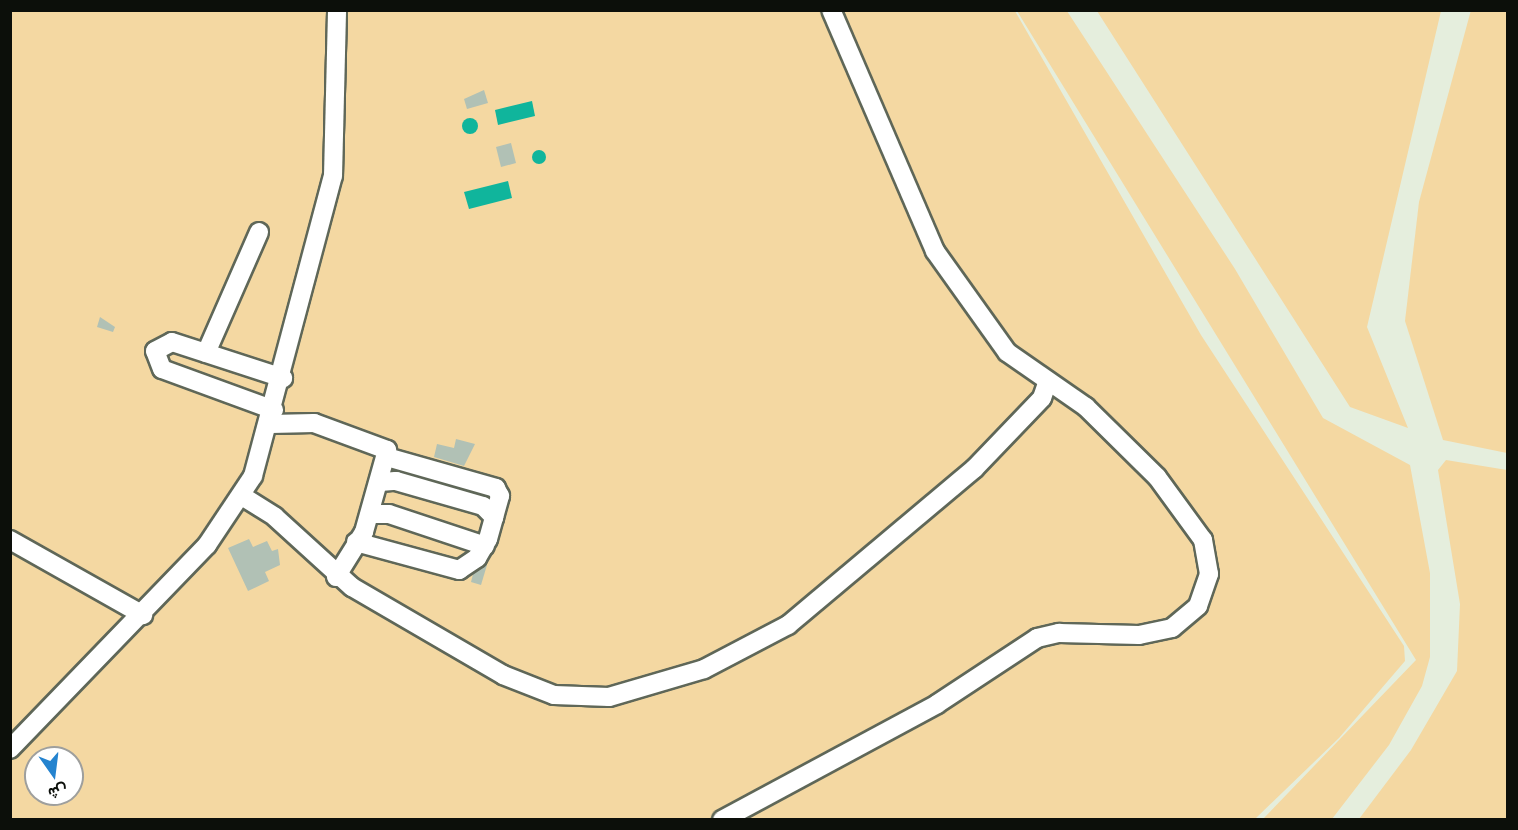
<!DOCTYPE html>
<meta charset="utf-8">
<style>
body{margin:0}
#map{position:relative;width:1518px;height:830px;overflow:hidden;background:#e5eedd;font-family:"Times New Roman",Vazirmatn,serif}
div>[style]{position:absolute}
.green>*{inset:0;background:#f4d8a2}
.water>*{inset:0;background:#10b59c}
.round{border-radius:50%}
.building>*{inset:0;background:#b1c1b5}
.roads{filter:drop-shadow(2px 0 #5f6758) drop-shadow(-2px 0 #5f6758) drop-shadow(0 2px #5f6758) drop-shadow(0 -2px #5f6758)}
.minor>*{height:18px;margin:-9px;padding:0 9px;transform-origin:9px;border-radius:9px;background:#fff}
span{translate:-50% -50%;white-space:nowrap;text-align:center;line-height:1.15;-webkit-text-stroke:4.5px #fff;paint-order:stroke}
.frame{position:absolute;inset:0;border:12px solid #0c0f0a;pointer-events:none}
.north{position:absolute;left:24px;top:746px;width:60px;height:60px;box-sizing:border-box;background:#fff;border:2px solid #9e9f9d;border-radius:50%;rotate:166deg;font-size:16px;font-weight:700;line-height:24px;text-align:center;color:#0c0f0a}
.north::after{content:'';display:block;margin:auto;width:21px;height:27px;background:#2483cf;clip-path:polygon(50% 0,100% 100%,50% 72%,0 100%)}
</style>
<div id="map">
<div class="green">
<i style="clip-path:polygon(1471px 10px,1507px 11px,1507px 453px,1443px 440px,1405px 321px,1419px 202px)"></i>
<i style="clip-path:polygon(evenodd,10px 11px,1015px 11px,1201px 335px,1404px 646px,1405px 661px,1339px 738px,1255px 819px,11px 819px,10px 11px,36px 758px,72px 758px,72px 794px,36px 794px,36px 758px)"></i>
<i style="clip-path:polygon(1017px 11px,1067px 11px,1235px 269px,1323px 418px,1410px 465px,1430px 573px,1430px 657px,1422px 686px,1389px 745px,1332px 819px,1263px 819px,1416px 660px)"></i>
<i style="clip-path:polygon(1097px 11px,1441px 11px,1367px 327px,1408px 428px,1350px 407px)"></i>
<i style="clip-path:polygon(1446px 460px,1507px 470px,1507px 819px,1359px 819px,1411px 750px,1457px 671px,1460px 604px,1438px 470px)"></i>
</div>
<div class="water">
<i style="clip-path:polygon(532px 101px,535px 116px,498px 125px,495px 110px)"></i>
<i class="round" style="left:462px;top:118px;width:16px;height:16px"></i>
<i class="round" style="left:532px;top:150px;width:14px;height:14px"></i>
<i style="clip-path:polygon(508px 181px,512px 198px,469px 209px,464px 192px)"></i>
</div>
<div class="building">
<i style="clip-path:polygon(484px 90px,488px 103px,467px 109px,464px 99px)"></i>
<i style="clip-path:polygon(511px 143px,516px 163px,501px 167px,496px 147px)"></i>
<i style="clip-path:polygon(100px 317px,115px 327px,113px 332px,97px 327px)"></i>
<i style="clip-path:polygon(456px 439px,475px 444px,464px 466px,434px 457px,437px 444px,454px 448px)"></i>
<i style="clip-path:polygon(249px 539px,253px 547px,267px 541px,272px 551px,278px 549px,280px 565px,265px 572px,269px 581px,248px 591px,228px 548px)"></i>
<i style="clip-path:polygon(476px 562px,487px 565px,481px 585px,471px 582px)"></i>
</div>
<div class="roads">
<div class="minor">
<i style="left:206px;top:353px;width:132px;rotate:-66.3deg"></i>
<i style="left:274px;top:410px;width:119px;rotate:-159.9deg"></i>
<i style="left:162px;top:369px;width:19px;rotate:-111deg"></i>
<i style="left:155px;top:351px;width:19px;rotate:-28deg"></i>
<i style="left:172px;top:342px;width:117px;rotate:18deg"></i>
<i style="left:271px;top:424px;width:43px;rotate:-1.3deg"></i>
<i style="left:314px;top:423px;width:78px;rotate:20.3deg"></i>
<i style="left:387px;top:450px;width:85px;rotate:105.7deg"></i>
<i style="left:364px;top:532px;width:53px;rotate:121.9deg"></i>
<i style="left:380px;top:482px;width:16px;rotate:-4deg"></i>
<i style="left:396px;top:481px;width:91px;rotate:16deg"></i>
<i style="left:483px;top:506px;width:16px;rotate:45deg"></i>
<i style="left:242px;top:496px;width:39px;rotate:32deg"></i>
<i style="left:275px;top:517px;width:104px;rotate:42.3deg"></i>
<i style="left:352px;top:587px;width:175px;rotate:30.2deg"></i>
<i style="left:503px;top:675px;width:55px;rotate:21.4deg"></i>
<i style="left:554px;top:695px;width:55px;rotate:2.1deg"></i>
<i style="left:609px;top:697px;width:99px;rotate:-16.4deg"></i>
<i style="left:704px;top:669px;width:95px;rotate:-27.6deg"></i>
<i style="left:788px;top:625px;width:243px;rotate:-40deg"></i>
<i style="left:974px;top:469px;width:98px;rotate:-46.2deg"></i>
<i style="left:1042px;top:398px;width:18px;rotate:-71deg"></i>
<i style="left:370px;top:514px;width:19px"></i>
<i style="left:389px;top:514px;width:101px;rotate:18.4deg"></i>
<i style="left:10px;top:540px;width:153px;rotate:29.4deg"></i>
<i style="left:356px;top:542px;width:107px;rotate:15.2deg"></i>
<i style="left:459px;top:570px;width:22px;rotate:-34deg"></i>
<i style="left:477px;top:558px;width:22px;rotate:-60deg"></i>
<i style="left:488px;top:539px;width:45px;rotate:-74.4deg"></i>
<i style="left:500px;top:496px;width:9px;rotate:-117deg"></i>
<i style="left:496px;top:488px;width:113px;rotate:-164.1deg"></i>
<i style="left:10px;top:749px;width:284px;rotate:-46deg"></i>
<i style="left:207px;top:545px;width:83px;rotate:-56.3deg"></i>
<i style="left:253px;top:476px;width:310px;rotate:-75.1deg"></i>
<i style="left:333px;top:176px;width:166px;rotate:-88.6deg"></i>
<i style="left:722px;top:820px;width:244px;rotate:-28.3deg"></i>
<i style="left:937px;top:704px;width:120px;rotate:-33.4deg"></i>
<i style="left:1037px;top:638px;width:23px;rotate:-13deg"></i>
<i style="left:1059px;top:633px;width:80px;rotate:1.4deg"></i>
<i style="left:1139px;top:635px;width:34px;rotate:-12deg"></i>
<i style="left:1172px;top:628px;width:34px;rotate:-40deg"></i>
<i style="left:1198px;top:606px;width:34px;rotate:-71deg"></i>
<i style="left:1209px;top:574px;width:35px;rotate:-100deg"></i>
<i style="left:1203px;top:540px;width:78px;rotate:-126.1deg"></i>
<i style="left:1157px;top:477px;width:100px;rotate:-135.4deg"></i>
<i style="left:1086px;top:407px;width:96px;rotate:-145.2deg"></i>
<i style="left:1007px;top:352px;width:124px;rotate:-125.5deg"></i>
<i style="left:935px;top:251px;width:262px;rotate:-113.3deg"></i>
</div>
</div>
<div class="frame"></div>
<div class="north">ش</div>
</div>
